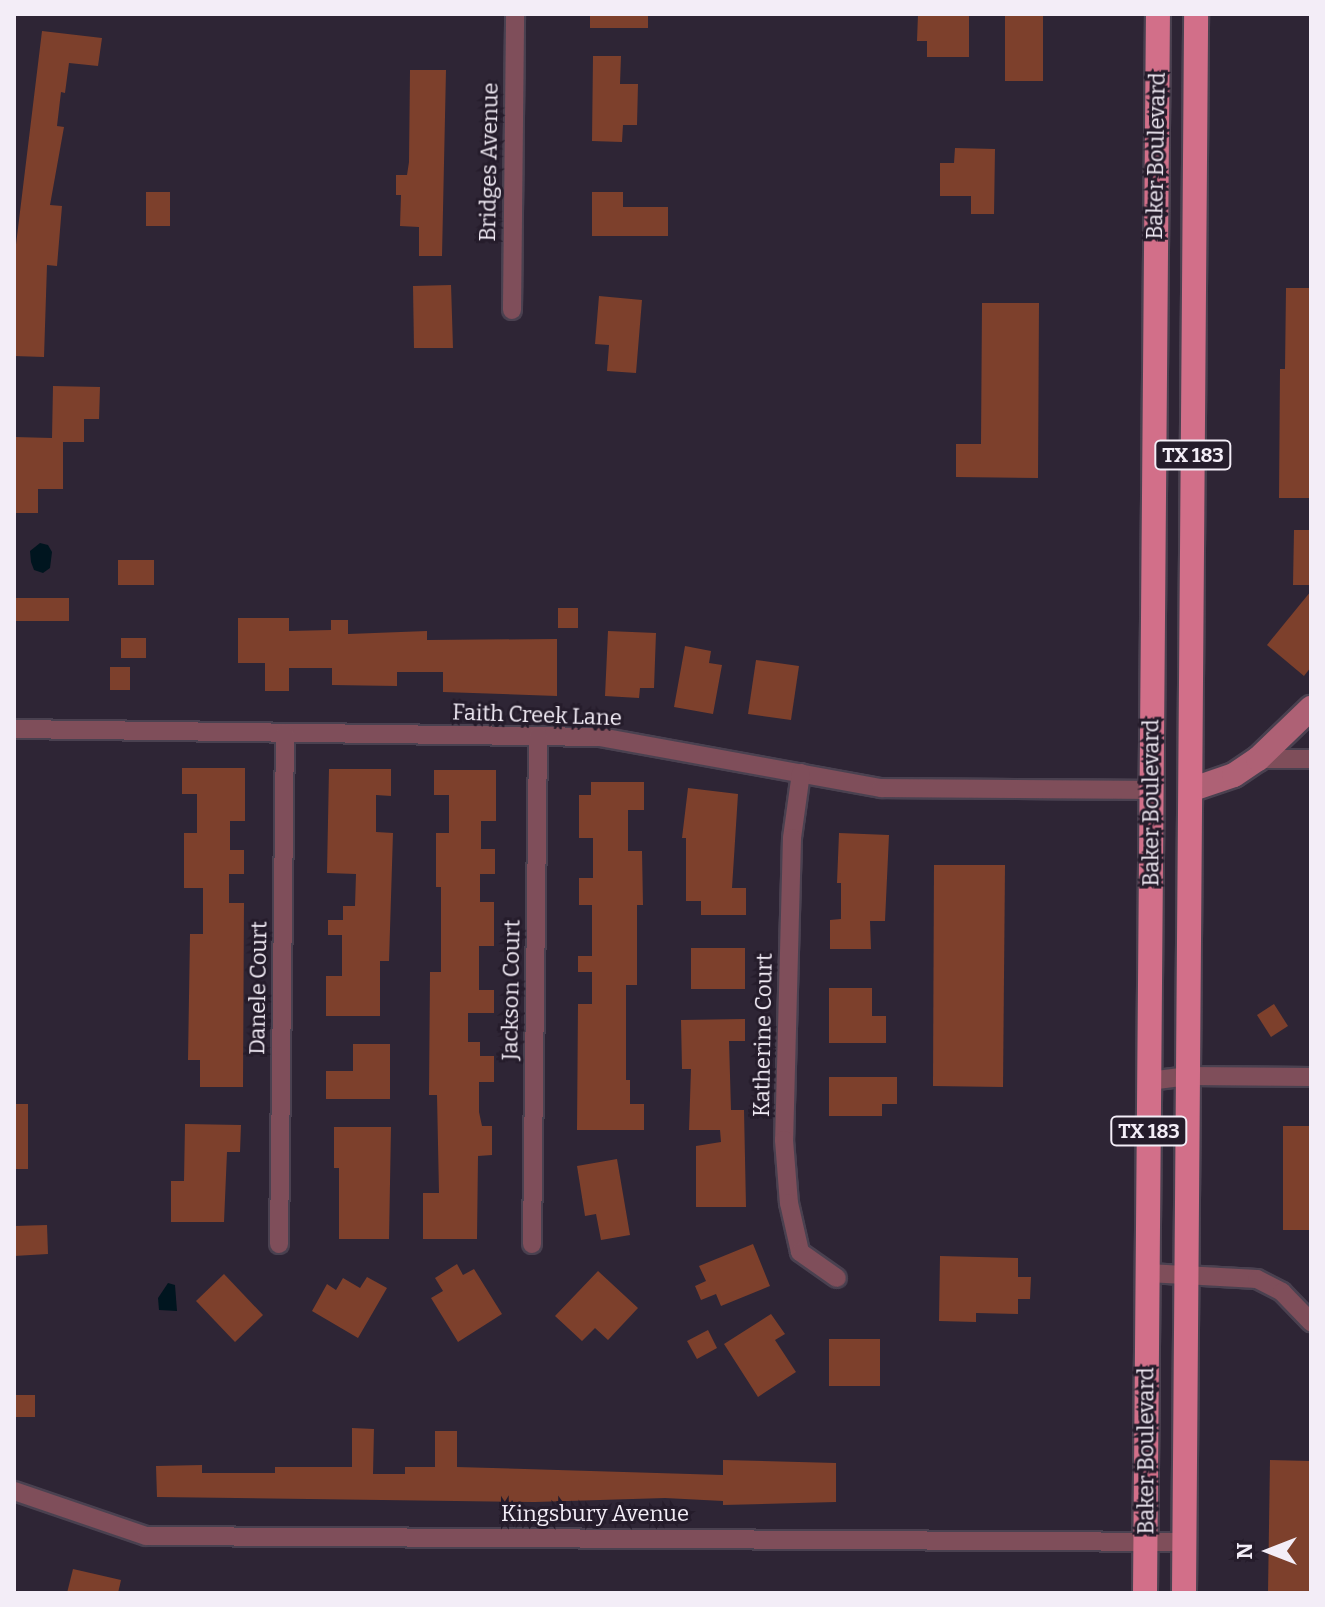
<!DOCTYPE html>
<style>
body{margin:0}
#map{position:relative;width:1325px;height:1607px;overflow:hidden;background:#2e2535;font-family:Bitter,serif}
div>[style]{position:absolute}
.water>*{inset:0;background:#00151f}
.building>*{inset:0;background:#7d402c}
.roads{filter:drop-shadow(2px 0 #4a4150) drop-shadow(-2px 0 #4a4150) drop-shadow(0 2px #4a4150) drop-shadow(0 -2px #4a4150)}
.street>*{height:18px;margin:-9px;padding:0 9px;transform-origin:9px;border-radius:9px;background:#7f4e5a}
.secondary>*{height:24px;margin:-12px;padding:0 12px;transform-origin:12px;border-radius:12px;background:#ae6175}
.primary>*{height:24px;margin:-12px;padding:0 12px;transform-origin:12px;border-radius:12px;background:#d26f89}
span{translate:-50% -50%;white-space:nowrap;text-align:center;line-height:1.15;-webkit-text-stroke:6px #251c2b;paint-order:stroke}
.shield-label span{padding:2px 6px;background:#251c2b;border:2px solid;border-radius:6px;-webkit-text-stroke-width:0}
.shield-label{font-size:20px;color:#f3edf7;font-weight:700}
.street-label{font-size:22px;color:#f3edf7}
.frame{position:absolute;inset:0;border:16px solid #f3edf7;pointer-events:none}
.north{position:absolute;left:1229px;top:1511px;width:80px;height:80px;-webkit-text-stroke:6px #251c2b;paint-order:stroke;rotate:270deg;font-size:22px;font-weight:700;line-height:32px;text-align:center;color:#f3edf7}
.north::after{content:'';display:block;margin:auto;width:28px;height:36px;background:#f3edf7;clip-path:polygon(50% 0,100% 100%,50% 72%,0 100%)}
</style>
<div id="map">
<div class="water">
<i style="clip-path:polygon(40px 543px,48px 545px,52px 552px,50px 568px,43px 573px,34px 570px,31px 562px,30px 551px)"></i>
<i style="clip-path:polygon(168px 1283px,175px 1285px,177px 1311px,159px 1310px,158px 1298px)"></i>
</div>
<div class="building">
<i style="clip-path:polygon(590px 14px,648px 14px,648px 28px,590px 28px)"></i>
<i style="clip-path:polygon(918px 14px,969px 14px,969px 57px,927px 57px,927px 41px,917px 41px)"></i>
<i style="clip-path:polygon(1005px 14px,1043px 14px,1043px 81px,1005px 81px)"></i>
<i style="clip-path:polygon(42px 31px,102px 38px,98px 66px,69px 63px,65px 93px,61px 92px,57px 126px,64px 127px,50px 205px,62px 206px,57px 266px,47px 265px,44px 357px,14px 356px,14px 261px)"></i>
<i style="clip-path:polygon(593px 56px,621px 56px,620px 84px,638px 84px,637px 125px,623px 125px,622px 142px,592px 141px)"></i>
<i style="clip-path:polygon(410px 70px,446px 70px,442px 256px,419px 256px,419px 227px,400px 226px,401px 195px,396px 195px,396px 175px,407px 175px,409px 162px)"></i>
<i style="clip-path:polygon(955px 148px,995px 149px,994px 214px,971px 214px,971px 196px,940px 196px,940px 163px,954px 163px)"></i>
<i style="clip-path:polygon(146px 192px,170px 192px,170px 226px,146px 226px)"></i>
<i style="clip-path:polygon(592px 192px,623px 192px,623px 207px,668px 207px,668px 236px,592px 236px)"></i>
<i style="clip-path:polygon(451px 285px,453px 348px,414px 348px,413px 286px)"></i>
<i style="clip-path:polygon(1286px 288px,1311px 288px,1311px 498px,1279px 498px,1280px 369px,1285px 369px)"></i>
<i style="clip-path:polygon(599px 296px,642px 300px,636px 373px,607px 371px,609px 345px,595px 344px)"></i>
<i style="clip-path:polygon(982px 303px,1039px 303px,1038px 478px,956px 477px,956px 444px,981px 444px)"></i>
<i style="clip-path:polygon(53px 386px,100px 387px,99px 419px,84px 419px,84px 442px,63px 442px,63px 489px,38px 489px,38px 513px,14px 513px,14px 437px,52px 438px)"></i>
<i style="clip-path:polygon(1294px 530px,1311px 530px,1311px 585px,1293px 585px)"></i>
<i style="clip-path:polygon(118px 560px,154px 560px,154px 585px,118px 585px)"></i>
<i style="clip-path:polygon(1311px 591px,1311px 667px,1304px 676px,1267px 645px)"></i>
<i style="clip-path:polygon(14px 598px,69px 598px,69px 621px,14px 621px)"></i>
<i style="clip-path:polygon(558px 608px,578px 608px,578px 628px,558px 628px)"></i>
<i style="clip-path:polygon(238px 618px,289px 618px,289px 631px,331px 630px,331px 620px,348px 620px,348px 634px,427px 631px,427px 640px,557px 639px,557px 696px,443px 692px,443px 672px,397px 672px,397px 686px,332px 685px,332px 668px,289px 668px,289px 691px,265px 691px,265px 663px,238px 663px)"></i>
<i style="clip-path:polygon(608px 631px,656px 633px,654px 688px,640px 688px,639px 698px,605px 696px)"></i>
<i style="clip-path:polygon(121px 638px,146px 638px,146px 658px,121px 658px)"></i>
<i style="clip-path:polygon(685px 646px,711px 651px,709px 663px,722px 665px,713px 714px,674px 707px)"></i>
<i style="clip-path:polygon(756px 660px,799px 666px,791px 720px,748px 714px)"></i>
<i style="clip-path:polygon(110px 667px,130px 667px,130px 690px,110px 690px)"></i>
<i style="clip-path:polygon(182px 768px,245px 768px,245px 821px,230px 821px,230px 850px,244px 850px,244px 874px,229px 874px,229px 903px,244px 903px,243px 1087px,200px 1087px,200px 1060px,188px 1060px,190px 934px,203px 934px,203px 888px,184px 888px,184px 833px,197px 833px,197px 794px,182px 794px)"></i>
<i style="clip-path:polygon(329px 769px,391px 769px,391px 796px,376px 795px,376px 832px,393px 833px,389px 961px,380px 961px,380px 1016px,326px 1016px,326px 976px,342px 976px,342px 935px,328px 935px,328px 920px,343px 920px,343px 906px,355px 906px,356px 874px,327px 873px)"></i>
<i style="clip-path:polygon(434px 770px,496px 770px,496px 821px,481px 821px,481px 849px,495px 849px,495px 874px,480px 874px,480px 902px,494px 902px,494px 946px,479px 946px,479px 990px,494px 990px,494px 1013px,468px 1013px,468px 1042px,480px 1042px,480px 1056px,494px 1056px,494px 1082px,479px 1082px,479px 1112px,482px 1126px,492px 1126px,492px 1155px,478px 1156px,477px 1239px,423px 1239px,423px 1193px,439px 1193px,437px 1095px,429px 1095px,430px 972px,441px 972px,441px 887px,436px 887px,436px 833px,449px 833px,449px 795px,434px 795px)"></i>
<i style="clip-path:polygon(591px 782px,644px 782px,644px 810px,628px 810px,628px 851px,642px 851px,643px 905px,637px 905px,637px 985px,626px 985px,626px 1080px,630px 1080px,630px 1104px,644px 1104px,644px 1130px,577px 1130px,578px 1004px,592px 1004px,592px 972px,578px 972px,578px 956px,592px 956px,592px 905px,579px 905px,579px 878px,593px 878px,593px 838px,579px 838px,579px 795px,591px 795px)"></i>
<i style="clip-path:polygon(688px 788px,738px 794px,732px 888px,746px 888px,746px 915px,701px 915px,701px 901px,686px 901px,686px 838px,682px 838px)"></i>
<i style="clip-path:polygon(839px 833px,889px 835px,885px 921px,870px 921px,871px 949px,830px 949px,830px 920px,841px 919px,841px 883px,837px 883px)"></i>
<i style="clip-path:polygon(934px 865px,1005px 865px,1003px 1087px,933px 1086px)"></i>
<i style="clip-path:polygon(691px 948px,745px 948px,745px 989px,691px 989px)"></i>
<i style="clip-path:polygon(829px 988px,872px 988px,872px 1016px,886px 1016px,886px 1043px,829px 1043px)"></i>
<i style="clip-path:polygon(1274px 1004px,1288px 1026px,1271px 1037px,1257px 1015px)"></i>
<i style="clip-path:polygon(745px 1019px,745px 1041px,729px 1041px,731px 1110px,744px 1110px,746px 1207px,696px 1207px,696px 1146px,721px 1142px,720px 1130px,689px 1130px,691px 1069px,682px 1069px,681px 1020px)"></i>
<i style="clip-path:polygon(353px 1044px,390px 1044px,390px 1099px,326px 1099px,326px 1071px,353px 1071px)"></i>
<i style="clip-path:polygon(829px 1077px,897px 1077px,897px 1104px,882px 1104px,882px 1116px,829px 1116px)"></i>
<i style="clip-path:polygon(14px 1104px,28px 1104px,28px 1169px,14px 1169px)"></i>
<i style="clip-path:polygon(185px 1124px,241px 1125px,240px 1152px,227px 1152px,224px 1222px,171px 1222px,171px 1181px,184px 1181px)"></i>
<i style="clip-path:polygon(1283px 1126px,1311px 1126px,1311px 1230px,1283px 1230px)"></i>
<i style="clip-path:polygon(334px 1127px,391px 1127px,389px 1239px,339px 1239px,339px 1168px,334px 1168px)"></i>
<i style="clip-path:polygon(617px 1159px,630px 1235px,601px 1240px,596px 1214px,585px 1216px,577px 1166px)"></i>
<i style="clip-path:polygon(47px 1225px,48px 1254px,14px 1256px,14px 1226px)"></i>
<i style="clip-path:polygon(753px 1244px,770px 1286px,721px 1306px,716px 1294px,701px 1300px,695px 1286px,706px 1281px,699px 1266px)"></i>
<i style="clip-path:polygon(940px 1256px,1018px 1258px,1018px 1277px,1031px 1277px,1030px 1299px,1018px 1299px,1018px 1314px,976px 1313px,976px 1322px,939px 1321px)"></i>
<i style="clip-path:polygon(457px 1264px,463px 1275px,474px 1269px,502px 1314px,458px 1342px,431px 1298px,443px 1291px,435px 1278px)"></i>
<i style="clip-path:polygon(598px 1271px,638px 1308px,608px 1340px,595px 1328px,582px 1341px,555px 1316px)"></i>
<i style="clip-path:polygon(224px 1274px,263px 1315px,235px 1342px,196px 1301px)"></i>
<i style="clip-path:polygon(367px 1277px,387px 1288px,358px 1338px,312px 1311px,327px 1284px,336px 1290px,343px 1278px,360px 1288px)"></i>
<i style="clip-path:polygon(771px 1314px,785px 1334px,775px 1340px,796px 1372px,758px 1397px,724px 1344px)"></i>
<i style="clip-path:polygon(708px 1330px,717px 1348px,697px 1359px,687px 1341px)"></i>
<i style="clip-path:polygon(829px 1339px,880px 1339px,880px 1386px,829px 1386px)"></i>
<i style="clip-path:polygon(14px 1395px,35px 1395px,35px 1417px,14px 1417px)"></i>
<i style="clip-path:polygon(352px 1428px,374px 1429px,373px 1474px,405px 1474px,405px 1467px,435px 1467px,435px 1431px,457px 1431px,457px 1467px,723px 1475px,723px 1460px,836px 1463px,836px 1502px,723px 1505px,723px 1501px,665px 1498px,535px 1502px,157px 1497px,156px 1466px,202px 1465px,202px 1473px,275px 1473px,275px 1467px,352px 1467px)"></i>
<i style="clip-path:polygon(1270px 1460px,1311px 1461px,1311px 1593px,1268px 1593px)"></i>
<i style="clip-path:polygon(73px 1569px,121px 1580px,118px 1593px,67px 1593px)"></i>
</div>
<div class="roads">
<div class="street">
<i style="left:512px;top:310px;width:296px;rotate:-89.4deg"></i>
<i style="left:14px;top:729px;width:586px;rotate:0.78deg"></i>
<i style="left:600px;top:737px;width:286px;rotate:10.3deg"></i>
<i style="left:881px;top:788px;width:270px;rotate:0.4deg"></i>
<i style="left:1258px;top:759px;width:53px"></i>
<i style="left:801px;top:773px;width:66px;rotate:97.9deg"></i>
<i style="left:792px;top:838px;width:302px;rotate:91.5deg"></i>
<i style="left:784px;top:1140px;width:63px;rotate:85.5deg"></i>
<i style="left:789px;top:1203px;width:50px;rotate:77.3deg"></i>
<i style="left:800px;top:1252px;width:45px;rotate:35.1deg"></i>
<i style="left:1149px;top:1081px;width:40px;rotate:-7.1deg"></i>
<i style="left:1189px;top:1076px;width:122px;rotate:0.5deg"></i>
<i style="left:279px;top:1244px;width:511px;rotate:-89.33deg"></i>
<i style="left:532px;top:1244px;width:508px;rotate:-89.32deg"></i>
<i style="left:1148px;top:1273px;width:109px;rotate:3.2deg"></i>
<i style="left:1257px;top:1279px;width:28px;rotate:27deg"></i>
<i style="left:1282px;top:1292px;width:42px;rotate:46deg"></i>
<i style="left:14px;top:1491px;width:139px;rotate:18.8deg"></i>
<i style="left:146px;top:1536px;width:1038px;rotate:0.33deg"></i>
</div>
<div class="secondary">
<i style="left:1193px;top:789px;width:43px;rotate:-18.9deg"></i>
<i style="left:1234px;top:775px;width:29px;rotate:-34deg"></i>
<i style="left:1258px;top:759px;width:74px;rotate:-43.9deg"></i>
</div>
<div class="primary">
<i style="left:1145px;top:1593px;width:1579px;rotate:-89.53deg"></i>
<i style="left:1184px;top:1593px;width:1579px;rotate:-89.56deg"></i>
</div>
</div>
<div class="shield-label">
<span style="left:1193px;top:455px">TX 183</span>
<span style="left:1149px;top:1131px">TX 183</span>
</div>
<div class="street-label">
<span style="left:1156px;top:156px;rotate:-89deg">Baker Boulevard</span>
<span style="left:489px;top:162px;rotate:-89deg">Bridges Avenue</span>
<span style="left:537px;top:715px;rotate:2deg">Faith Creek Lane</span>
<span style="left:1151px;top:803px;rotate:-90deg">Baker Boulevard</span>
<span style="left:258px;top:988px;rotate:-89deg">Danele Court</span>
<span style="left:511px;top:990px;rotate:-89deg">Jackson Court</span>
<span style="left:763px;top:1035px;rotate:-89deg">Katherine Court</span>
<span style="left:1146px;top:1451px;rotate:-90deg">Baker Boulevard</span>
<span style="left:595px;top:1514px">Kingsbury Avenue</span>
</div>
<div class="frame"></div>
<div class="north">N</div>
</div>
